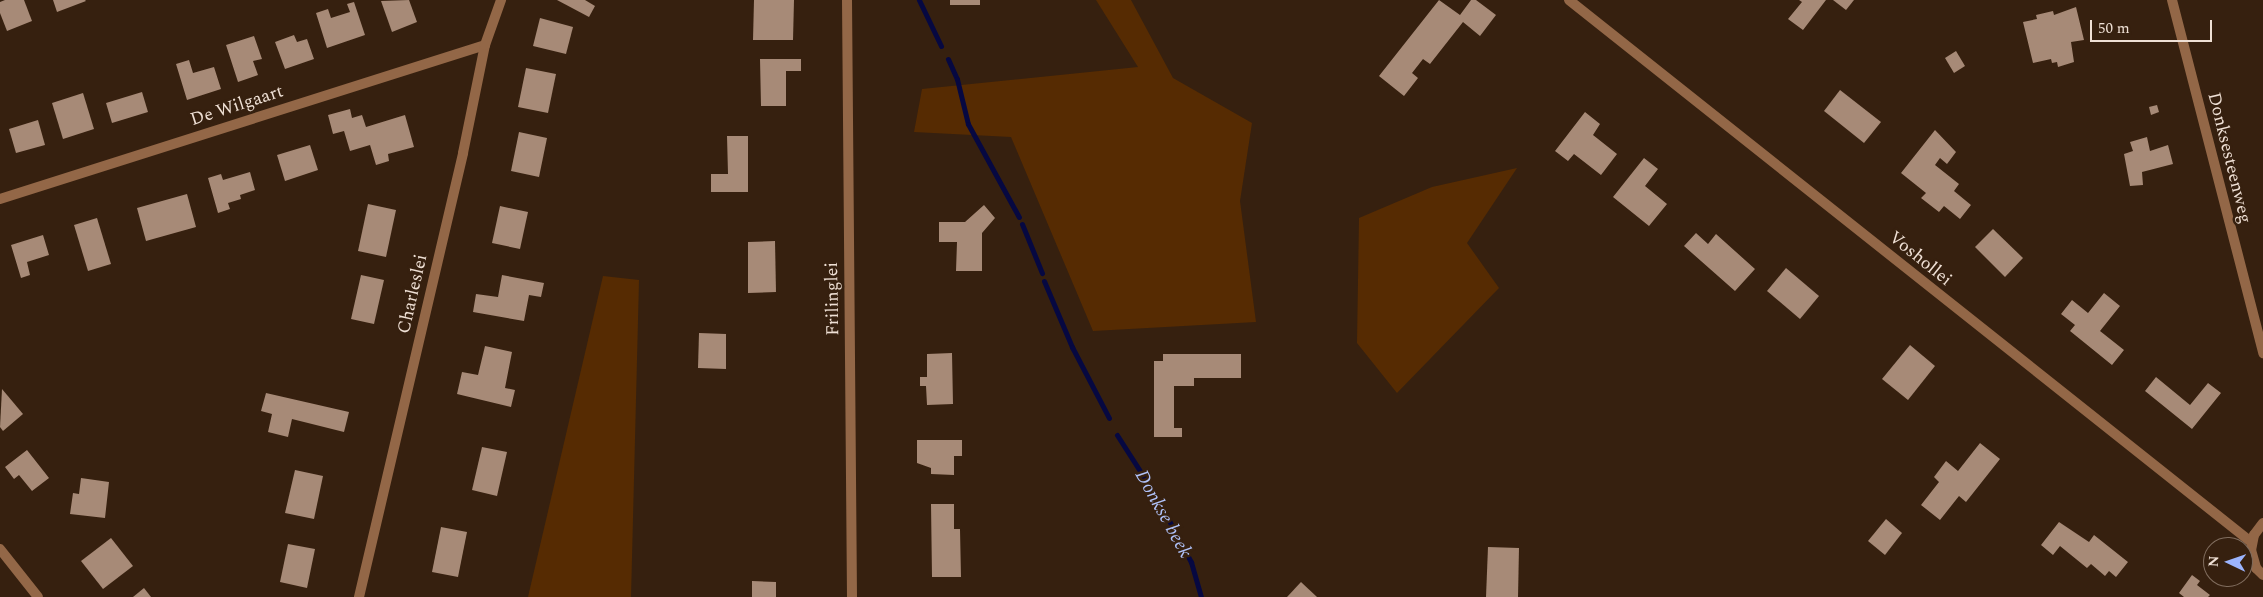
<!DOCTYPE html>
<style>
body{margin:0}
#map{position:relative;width:2263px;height:597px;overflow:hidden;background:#36200f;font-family:Spectral,serif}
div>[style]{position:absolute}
.green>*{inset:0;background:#562b02}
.stream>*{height:5px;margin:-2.5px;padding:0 2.5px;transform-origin:2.5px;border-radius:2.5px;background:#060841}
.building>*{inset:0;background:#a78a77}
.minor>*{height:10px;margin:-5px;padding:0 5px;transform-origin:5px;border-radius:5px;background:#936747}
.tertiary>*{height:10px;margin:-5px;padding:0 5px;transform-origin:5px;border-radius:5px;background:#936747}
span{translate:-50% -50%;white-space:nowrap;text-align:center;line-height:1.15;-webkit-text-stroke:5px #36200f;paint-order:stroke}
.street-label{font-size:18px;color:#efe0d5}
.water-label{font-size:19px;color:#b0c2f9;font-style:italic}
.north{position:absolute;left:2203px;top:537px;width:50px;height:50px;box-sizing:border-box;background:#36200f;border:1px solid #806d5e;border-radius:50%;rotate:273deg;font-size:14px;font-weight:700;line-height:20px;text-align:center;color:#efe0d5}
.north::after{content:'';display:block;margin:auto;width:18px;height:22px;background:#9cb4fd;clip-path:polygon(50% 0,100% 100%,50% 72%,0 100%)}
.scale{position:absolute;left:2090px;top:20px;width:122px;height:22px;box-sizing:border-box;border:2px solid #efe0d5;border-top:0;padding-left:6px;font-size:15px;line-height:18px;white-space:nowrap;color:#efe0d5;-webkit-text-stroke:4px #36200f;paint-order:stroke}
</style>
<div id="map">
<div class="green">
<i style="clip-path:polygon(1096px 0,1131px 0,1173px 78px,1252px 123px,1240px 201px,1256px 322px,1093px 331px,1011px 137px,914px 132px,922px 89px,1138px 67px)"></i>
<i style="clip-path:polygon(1517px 168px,1467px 243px,1499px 288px,1397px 393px,1357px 343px,1359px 218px,1432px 187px)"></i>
<i style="clip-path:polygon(603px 276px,639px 280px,631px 597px,528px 597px)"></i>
</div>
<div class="stream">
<i style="left:919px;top:0;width:51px;rotate:64.4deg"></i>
<i style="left:948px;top:59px;width:22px;rotate:66deg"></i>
<i style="left:957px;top:79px;width:46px;rotate:76.3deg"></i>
<i style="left:968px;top:124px;width:106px;rotate:61.3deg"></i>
<i style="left:1022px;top:224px;width:53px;rotate:67.8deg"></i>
<i style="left:1044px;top:281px;width:72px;rotate:67deg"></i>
<i style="left:1072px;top:347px;width:80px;rotate:62.5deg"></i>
<i style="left:1117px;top:435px;width:72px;rotate:57.4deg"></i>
<i style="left:1156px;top:496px;width:75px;rotate:62.1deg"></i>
<i style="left:1191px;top:562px;width:36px;rotate:74deg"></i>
</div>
<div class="building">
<i style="clip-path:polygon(5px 0,24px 0,32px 21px,7px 31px,0 13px,0 2px)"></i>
<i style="clip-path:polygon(53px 0,85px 0,86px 1px,57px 12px)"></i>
<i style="clip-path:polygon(409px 0,417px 22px,392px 32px,381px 1px)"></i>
<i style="clip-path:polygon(557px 0,585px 0,595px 6px,589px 17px)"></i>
<i style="clip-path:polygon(754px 0,794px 0,793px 40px,753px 40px)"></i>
<i style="clip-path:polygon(950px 0,980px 0,980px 5px,950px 5px)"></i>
<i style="clip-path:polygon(1439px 0,1460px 15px,1471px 0,1476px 0,1496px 15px,1480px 36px,1463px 22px,1430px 64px,1423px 59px,1412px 73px,1418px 78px,1404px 96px,1379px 76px)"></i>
<i style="clip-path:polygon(1799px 0,1826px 0,1803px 30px,1788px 19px,1802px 2px)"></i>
<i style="clip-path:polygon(1833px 0,1854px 0,1846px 10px)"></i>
<i style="clip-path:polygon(354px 2px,365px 35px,327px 48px,316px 13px,328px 9px,331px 18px,350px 12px,347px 4px)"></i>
<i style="clip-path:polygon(2076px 7px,2084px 40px,2071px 42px,2074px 62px,2058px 67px,2057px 62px,2052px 63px,2051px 59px,2033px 63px,2023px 22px,2037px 19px,2036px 15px,2053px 11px,2054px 15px)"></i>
<i style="clip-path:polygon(540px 18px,573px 27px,566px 54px,533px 46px)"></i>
<i style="clip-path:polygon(294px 35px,297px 42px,307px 39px,314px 59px,285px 69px,275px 42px)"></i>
<i style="clip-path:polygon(254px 36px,262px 59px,253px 61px,258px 75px,238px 82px,226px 45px)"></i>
<i style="clip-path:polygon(1956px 51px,1965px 66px,1954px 73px,1945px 58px)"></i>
<i style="clip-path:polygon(760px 59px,801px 59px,801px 71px,786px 71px,786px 106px,761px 106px)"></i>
<i style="clip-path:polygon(189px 60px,193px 73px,214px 67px,221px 89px,187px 100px,176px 64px)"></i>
<i style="clip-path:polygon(526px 68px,556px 74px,548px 113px,518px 107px)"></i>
<i style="clip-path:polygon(1840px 90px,1881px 122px,1864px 143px,1824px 111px)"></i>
<i style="clip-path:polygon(142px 92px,148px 112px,112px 123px,106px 103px)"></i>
<i style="clip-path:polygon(83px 93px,94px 129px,63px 139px,52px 103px)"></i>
<i style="clip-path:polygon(2157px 105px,2159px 112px,2151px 115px,2149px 107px)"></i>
<i style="clip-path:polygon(350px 109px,352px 118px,362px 115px,366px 127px,405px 115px,414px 147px,388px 154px,389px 161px,376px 165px,370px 145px,350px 151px,344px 131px,333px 134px,328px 115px)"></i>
<i style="clip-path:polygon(1585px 112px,1600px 124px,1593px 135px,1617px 154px,1601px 175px,1574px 154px,1568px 161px,1555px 151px)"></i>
<i style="clip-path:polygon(38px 120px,45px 145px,16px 153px,9px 129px)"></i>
<i style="clip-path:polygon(1935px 130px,1956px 152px,1947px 164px,1940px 158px,1935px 165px,1959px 184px,1954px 191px,1971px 205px,1960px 219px,1944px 206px,1939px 212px,1921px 198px,1926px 193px,1901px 173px)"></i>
<i style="clip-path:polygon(519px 132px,547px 138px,539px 177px,511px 171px)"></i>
<i style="clip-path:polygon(727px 136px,748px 136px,748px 192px,711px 192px,711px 174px,728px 174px)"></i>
<i style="clip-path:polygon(2147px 137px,2150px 151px,2168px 145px,2173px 164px,2142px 172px,2143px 185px,2130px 186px,2124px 154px,2133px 151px,2130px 142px)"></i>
<i style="clip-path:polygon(310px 145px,318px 170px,285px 181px,277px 155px)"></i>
<i style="clip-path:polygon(1644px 158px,1658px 169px,1645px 186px,1667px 204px,1649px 226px,1613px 197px)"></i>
<i style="clip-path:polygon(250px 172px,255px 190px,240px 195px,241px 199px,228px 203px,230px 209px,218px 213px,208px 178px,221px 174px,223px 180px)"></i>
<i style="clip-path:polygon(187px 194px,196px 227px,146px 241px,137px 208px)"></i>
<i style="clip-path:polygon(368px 204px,396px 210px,386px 257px,358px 251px)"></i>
<i style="clip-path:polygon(984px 205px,995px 218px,982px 233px,982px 271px,956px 271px,957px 242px,939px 242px,939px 222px,965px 222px)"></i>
<i style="clip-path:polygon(500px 206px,528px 212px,520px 249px,492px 243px)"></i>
<i style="clip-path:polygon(97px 218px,111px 264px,88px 271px,74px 225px)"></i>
<i style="clip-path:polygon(1993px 229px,2023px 258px,2005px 277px,1975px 247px)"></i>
<i style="clip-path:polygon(1696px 233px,1708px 244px,1716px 234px,1755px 269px,1735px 291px,1684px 246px)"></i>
<i style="clip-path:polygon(43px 235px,49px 255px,27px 262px,30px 275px,21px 278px,11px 245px)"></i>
<i style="clip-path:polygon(775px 241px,776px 292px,748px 293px,748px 242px)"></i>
<i style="clip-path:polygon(1786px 268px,1819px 296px,1800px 319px,1767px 291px)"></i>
<i style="clip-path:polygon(361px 275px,384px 280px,374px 324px,351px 319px)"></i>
<i style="clip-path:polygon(502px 275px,544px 283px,541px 297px,529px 295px,524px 321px,473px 312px,476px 294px,498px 297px)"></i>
<i style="clip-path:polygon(2104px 293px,2120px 306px,2100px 331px,2124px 350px,2112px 365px,2070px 331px,2075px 325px,2061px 314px,2072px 300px,2088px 313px)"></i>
<i style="clip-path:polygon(699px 333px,726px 334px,726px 369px,698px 368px)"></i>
<i style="clip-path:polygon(1910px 345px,1935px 366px,1908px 400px,1882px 379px)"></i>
<i style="clip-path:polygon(485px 346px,512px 352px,505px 388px,515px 390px,511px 407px,457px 394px,462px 372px,478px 375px)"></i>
<i style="clip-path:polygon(952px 353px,953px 404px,927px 405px,926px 386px,920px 386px,920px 377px,927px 377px,927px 354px)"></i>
<i style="clip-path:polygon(1163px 354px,1241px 354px,1241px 378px,1194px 378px,1194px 386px,1174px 386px,1174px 428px,1182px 428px,1182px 437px,1154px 437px,1154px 361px,1163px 361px)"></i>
<i style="clip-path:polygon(2156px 377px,2190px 405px,2208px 383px,2221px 393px,2192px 429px,2145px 391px)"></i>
<i style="clip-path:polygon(2px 389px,23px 414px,3px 431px,0 427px)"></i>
<i style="clip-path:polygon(266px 393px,349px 412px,344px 432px,292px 419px,288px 437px,268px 432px,272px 414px,261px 411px)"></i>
<i style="clip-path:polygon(917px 440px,962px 440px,962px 456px,954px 456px,954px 475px,931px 474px,931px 468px,917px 463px)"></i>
<i style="clip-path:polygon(1980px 443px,2000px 459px,1966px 502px,1959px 496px,1940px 520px,1921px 505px,1939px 482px,1934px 477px,1946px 461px,1958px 471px)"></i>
<i style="clip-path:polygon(482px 447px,507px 452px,497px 496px,472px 490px)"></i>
<i style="clip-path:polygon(27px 450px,49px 478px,32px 491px,19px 475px,14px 479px,5px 467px)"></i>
<i style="clip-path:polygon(295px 470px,323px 476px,314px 519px,285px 513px)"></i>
<i style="clip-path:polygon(81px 478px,109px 482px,105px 518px,70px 514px,73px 493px,79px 494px)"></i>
<i style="clip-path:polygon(931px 504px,954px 504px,954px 529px,960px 529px,961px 577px,932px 577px)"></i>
<i style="clip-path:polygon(1886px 519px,1902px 533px,1885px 555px,1868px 541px)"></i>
<i style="clip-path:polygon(2059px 522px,2089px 542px,2094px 535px,2128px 562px,2116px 577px,2109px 571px,2105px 576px,2091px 564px,2087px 568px,2060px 546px,2053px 555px,2041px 545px)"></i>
<i style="clip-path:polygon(441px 527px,467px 532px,458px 577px,432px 572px)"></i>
<i style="clip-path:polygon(111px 538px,133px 566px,103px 589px,81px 561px)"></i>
<i style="clip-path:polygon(288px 544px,315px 549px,307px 588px,280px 582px)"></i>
<i style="clip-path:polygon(1488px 547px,1519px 548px,1518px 597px,1486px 597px)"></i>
<i style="clip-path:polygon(2192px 575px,2200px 581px,2197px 585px,2210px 595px,2208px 597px,2184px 597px,2179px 593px)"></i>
<i style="clip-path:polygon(752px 581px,776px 582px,776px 597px,752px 597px)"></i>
<i style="clip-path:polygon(1301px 582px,1317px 597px,1287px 597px)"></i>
<i style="clip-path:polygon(144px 588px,151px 597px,133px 597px)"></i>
</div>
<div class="minor">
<i style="left:847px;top:0;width:597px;rotate:89.52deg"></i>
<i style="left:1569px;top:0;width:871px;rotate:38.47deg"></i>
<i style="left:0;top:199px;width:509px;rotate:-17.62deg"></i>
<i style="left:0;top:549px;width:61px;rotate:51.6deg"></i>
<i style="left:359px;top:597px;width:456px;rotate:-76.8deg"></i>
<i style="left:463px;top:153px;width:110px;rotate:-78.5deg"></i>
<i style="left:485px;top:45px;width:48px;rotate:-70.4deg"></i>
</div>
<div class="tertiary">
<i style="left:2172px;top:0;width:365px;rotate:75.5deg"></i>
<i style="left:2263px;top:523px;width:15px;rotate:127deg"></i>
<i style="left:2254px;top:535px;width:15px;rotate:101deg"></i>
<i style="left:2251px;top:550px;width:19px;rotate:74deg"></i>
<i style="left:2256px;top:568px;width:10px;rotate:45deg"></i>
</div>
<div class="street-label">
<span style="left:237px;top:106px;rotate:-18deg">De Wilgaart</span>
<span style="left:2229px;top:158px;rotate:76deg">Donksesteenweg</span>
<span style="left:1920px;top:259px;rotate:39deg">Voshollei</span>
<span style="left:413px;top:294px;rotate:-77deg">Charleslei</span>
<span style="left:833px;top:299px;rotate:-91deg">Frilinglei</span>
</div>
<div class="water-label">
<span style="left:1163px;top:514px;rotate:61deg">Donkse beek</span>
</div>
<div class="north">N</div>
<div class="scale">50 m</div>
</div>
